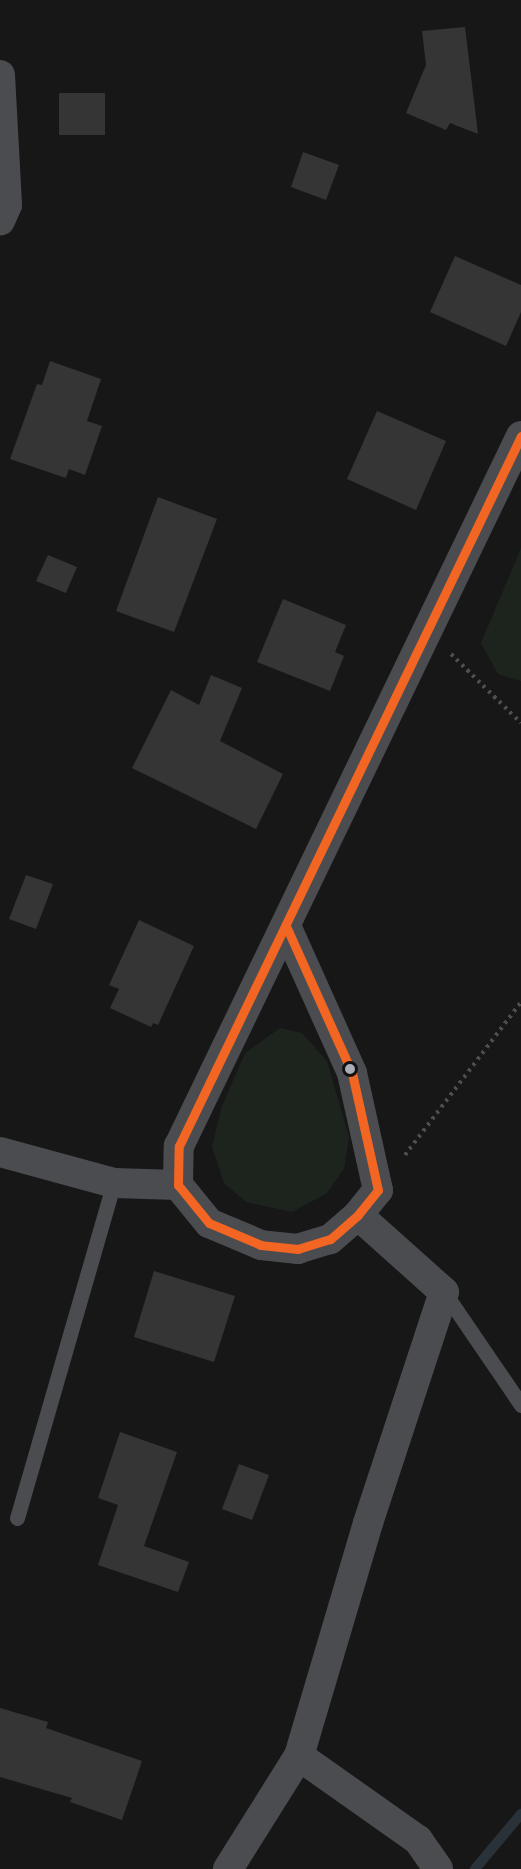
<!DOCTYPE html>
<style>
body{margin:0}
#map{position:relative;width:521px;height:1869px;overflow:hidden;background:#171717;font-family:Raleway,sans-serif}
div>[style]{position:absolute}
.green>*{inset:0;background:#1d241e}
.stream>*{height:10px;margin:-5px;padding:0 5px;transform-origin:5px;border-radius:5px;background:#2a3239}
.building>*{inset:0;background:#353536}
.path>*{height:4px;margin-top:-2px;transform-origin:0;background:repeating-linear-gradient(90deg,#4d4e52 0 3px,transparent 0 7.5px)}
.lane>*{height:15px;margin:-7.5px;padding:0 7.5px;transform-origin:7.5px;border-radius:7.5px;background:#4b4c50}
.street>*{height:30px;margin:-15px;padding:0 15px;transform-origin:15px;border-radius:15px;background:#4b4c50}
.bus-1>*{height:9px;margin:-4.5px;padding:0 4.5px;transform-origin:4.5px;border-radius:4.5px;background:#f26522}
.dots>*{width:16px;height:16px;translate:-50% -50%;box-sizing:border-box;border:3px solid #111113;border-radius:50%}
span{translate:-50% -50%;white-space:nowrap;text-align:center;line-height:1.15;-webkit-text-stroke:4.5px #111113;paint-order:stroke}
</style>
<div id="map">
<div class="green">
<i style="clip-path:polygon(521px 548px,521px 681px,498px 674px,481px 643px)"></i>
<i style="clip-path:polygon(280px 1028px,302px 1033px,327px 1061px,349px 1137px,344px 1169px,326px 1194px,292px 1212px,246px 1202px,224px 1183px,212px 1147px,221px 1109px,245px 1053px)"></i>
</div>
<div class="stream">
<i style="left:475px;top:1869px;width:72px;rotate:-50.1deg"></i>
</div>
<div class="building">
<i style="clip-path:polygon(465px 27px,478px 134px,450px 123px,446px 130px,406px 113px,426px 65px,422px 31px)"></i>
<i style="clip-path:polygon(59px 93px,105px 93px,105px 135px,59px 135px)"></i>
<i style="clip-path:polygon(303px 152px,339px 165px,326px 200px,291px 187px)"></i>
<i style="clip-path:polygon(455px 256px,521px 285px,521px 312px,506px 346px,430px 312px)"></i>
<i style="clip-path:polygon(50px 361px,101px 379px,87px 421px,102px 426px,85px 475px,69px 469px,66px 478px,10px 459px,37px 384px,42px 385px)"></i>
<i style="clip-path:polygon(377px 411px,446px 441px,416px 510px,347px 479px)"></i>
<i style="clip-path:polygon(158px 497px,217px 519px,174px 632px,116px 611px)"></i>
<i style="clip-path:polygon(48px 555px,77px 567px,66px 593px,36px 581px)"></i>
<i style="clip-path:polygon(283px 599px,346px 625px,335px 652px,344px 656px,330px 691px,257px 662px)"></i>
<i style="clip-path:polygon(211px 675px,242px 688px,220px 741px,283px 774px,256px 829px,132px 768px,171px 690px,199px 705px)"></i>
<i style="clip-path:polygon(26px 875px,53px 884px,36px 929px,9px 919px)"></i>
<i style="clip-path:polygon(139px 920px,194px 946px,158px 1025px,153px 1023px,151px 1027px,110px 1008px,119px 989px,109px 985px)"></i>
<i style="clip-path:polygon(154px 1271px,235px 1296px,214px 1362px,134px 1337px)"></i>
<i style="clip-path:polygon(120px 1432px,177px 1452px,144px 1546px,189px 1562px,178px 1592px,98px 1565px,118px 1505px,98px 1498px)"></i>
<i style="clip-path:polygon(239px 1464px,269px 1475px,252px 1520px,222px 1509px)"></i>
<i style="clip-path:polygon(0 1708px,48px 1722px,46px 1728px,142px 1761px,122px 1820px,70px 1802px,72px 1798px,0 1777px)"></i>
</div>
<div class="path">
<i style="left:451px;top:654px;width:98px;rotate:44.6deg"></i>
<i style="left:405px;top:1155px;width:192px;rotate:-52.8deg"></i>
</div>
<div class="lane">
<i style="left:444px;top:1292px;width:137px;rotate:55.7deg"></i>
<i style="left:17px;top:1518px;width:349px;rotate:-73.9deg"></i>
</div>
<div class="street">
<i style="left:0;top:75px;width:130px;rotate:86.9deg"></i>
<i style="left:7px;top:205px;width:17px;rotate:114deg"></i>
<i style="left:286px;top:926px;width:161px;rotate:65.8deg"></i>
<i style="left:352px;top:1073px;width:120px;rotate:77.5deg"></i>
<i style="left:378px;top:1190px;width:32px;rotate:129deg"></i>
<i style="left:358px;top:1215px;width:37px;rotate:139deg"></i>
<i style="left:330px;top:1239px;width:34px;rotate:163deg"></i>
<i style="left:298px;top:1249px;width:37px;rotate:-174deg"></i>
<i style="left:261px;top:1245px;width:56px;rotate:-157.1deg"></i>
<i style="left:209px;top:1223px;width:49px;rotate:-129.2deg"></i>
<i style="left:178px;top:1185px;width:39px;rotate:-89deg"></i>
<i style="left:179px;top:1146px;width:788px;rotate:-64.28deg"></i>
<i style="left:0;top:1152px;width:118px;rotate:15.2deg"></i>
<i style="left:114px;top:1183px;width:64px;rotate:1.8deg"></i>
<i style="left:299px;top:1756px;width:146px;rotate:35.2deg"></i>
<i style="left:418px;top:1840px;width:35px;rotate:55deg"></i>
<i style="left:228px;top:1869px;width:133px;rotate:-57.9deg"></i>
<i style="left:299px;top:1756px;width:243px;rotate:-73.5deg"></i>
<i style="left:368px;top:1523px;width:243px;rotate:-71.8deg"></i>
<i style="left:444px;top:1292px;width:115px;rotate:-138.2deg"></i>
</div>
<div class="bus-1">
<i style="left:286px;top:926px;width:161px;rotate:65.8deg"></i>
<i style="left:352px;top:1073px;width:120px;rotate:77.5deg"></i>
<i style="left:378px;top:1190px;width:32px;rotate:129deg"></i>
<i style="left:358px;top:1215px;width:37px;rotate:139deg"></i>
<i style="left:330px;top:1239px;width:34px;rotate:163deg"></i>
<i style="left:298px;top:1249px;width:37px;rotate:-174deg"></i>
<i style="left:261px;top:1245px;width:56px;rotate:-157.1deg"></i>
<i style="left:209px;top:1223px;width:49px;rotate:-129.2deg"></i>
<i style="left:178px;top:1185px;width:39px;rotate:-89deg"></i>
<i style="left:179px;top:1146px;width:788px;rotate:-64.28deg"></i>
</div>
<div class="dots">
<i style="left:350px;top:1069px;background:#a8adb8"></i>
</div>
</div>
